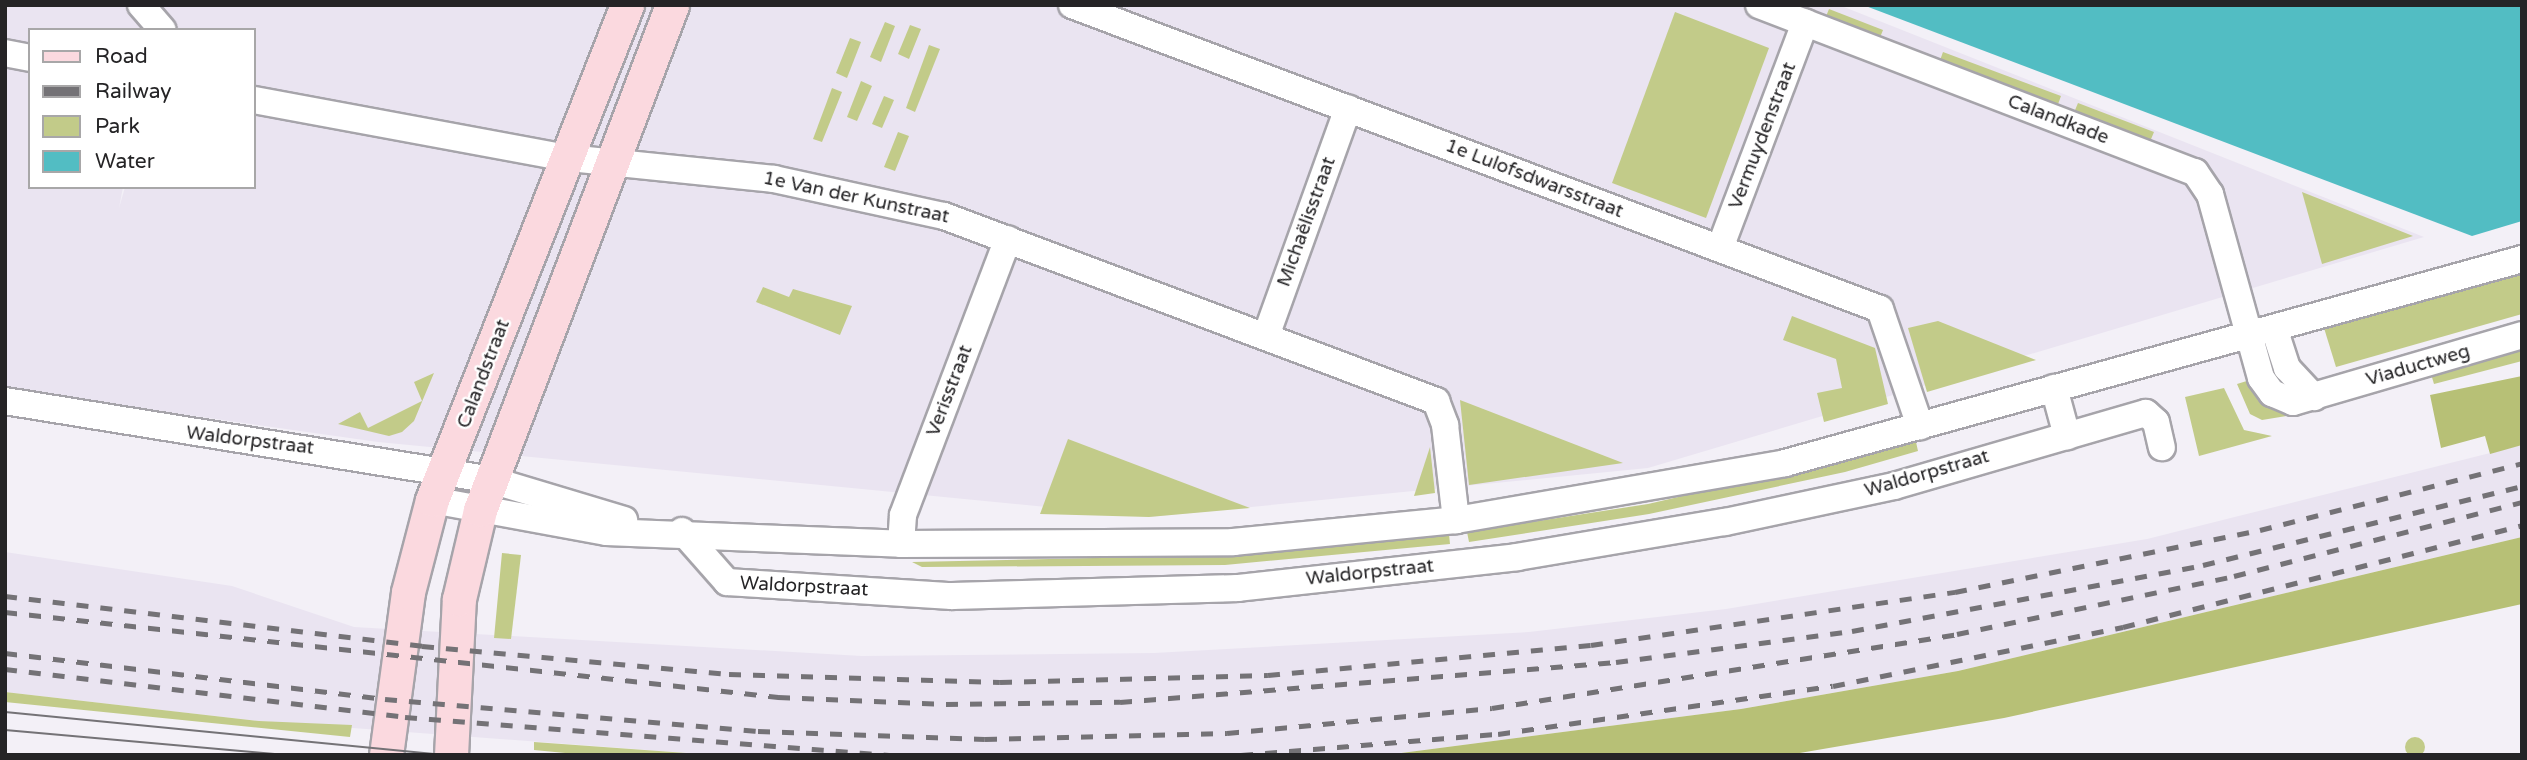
<!DOCTYPE html>
<meta charset="utf-8">
<style>
body{margin:0}
#map{position:relative;width:2527px;height:760px;overflow:hidden;background:#f3f0f7;font-family:"Varela Round",sans-serif}
div>[style]{position:absolute}
.built>*{inset:0;background:#eae4f1}
.green>*{inset:0;background:#c2cb89}
.round{border-radius:50%}
.forest>*{inset:0;background:#b7c076}
.water>*{inset:0;background:#52bdc3}
.roads{filter:drop-shadow(2px 0 #a6a4aa) drop-shadow(-2px 0 #a6a4aa) drop-shadow(0 2px #a6a4aa) drop-shadow(0 -2px #a6a4aa)}
.minor>*{height:26px;margin:-13px;padding:0 13px;transform-origin:13px;border-radius:13px;background:#fff}
.major>*{height:33px;margin:-16.5px;padding:0 16.5px;transform-origin:16.5px;border-radius:16.5px;background:#fbd9df}
.tram>*{height:2px;margin:-1px;padding:0 1px;transform-origin:1px;border-radius:1px;background:#747276}
.rail>*{height:5px;margin-top:-2.5px;transform-origin:0;background:repeating-linear-gradient(90deg,#747276 0 12px,transparent 0 24px)}
span{translate:-50% -50%;white-space:nowrap;text-align:center;line-height:1.15;-webkit-text-stroke:5px #fff;paint-order:stroke}
.street-label{font-size:19px;color:#252426}
.frame{position:absolute;inset:0;border:7px solid #252426;pointer-events:none}
.legend{position:absolute;left:28px;top:28px;width:228px;height:161px;box-sizing:border-box;background:#fff;border:2px solid #a8a7a8;margin:0;padding:9px 12px;list-style:none;font-size:21px;color:#252426}
.legend li{display:flex;align-items:center;gap:14px;height:35px}
.legend b{width:35px;border:2px solid #a8a7a8}
</style>
<div id="map">
<div class="built">
<i style="clip-path:polygon(5px 5px,1839px 5px,2424px 237px,1648px 468px,1149px 517px,378px 442px,5px 389px,5px 53px,30px 58px,30px 187px,123px 187px,119px 208px,125px 187px,254px 187px,254px 30px,30px 30px,30px 54px,5px 49px)"></i>
<i style="clip-path:polygon(2522px 445px,2522px 537px,1958px 671px,1741px 709px,1386px 755px,714px 755px,259px 721px,5px 692px,5px 552px,232px 586px,354px 627px,862px 656px,1154px 653px,1529px 632px,1726px 609px,2147px 539px)"></i>
</div>
<div class="green">
<i style="clip-path:polygon(1829px 9px,1883px 30px,1879px 40px,1825px 19px)"></i>
<i style="clip-path:polygon(1675px 12px,1769px 48px,1706px 218px,1612px 183px)"></i>
<i style="clip-path:polygon(885px 22px,895px 26px,881px 62px,870px 57px)"></i>
<i style="clip-path:polygon(910px 25px,921px 29px,909px 59px,898px 54px)"></i>
<i style="clip-path:polygon(850px 38px,861px 42px,847px 78px,836px 73px)"></i>
<i style="clip-path:polygon(929px 45px,940px 49px,915px 112px,906px 108px)"></i>
<i style="clip-path:polygon(1943px 52px,2061px 96px,2057px 107px,1939px 63px)"></i>
<i style="clip-path:polygon(861px 81px,872px 86px,857px 121px,847px 117px)"></i>
<i style="clip-path:polygon(832px 88px,842px 92px,822px 142px,813px 139px)"></i>
<i style="clip-path:polygon(884px 96px,894px 100px,882px 128px,872px 124px)"></i>
<i style="clip-path:polygon(2078px 103px,2154px 132px,2149px 144px,2073px 115px)"></i>
<i style="clip-path:polygon(898px 132px,909px 136px,895px 171px,884px 167px)"></i>
<i style="clip-path:polygon(2302px 192px,2413px 236px,2322px 264px)"></i>
<i style="clip-path:polygon(2522px 273px,2522px 314px,2336px 367px,2324px 328px)"></i>
<i style="clip-path:polygon(763px 287px,789px 297px,793px 289px,852px 306px,840px 335px,756px 302px)"></i>
<i style="clip-path:polygon(1792px 316px,1875px 348px,1888px 404px,1824px 422px,1817px 393px,1842px 388px,1836px 359px,1783px 340px)"></i>
<i style="clip-path:polygon(1938px 321px,2036px 360px,1927px 392px,1908px 328px)"></i>
<i style="clip-path:polygon(2522px 349px,2522px 361px,2434px 384px,2431px 374px)"></i>
<i style="clip-path:polygon(434px 373px,414px 421px,402px 432px,389px 436px,338px 424px,360px 412px,368px 428px,422px 401px,414px 382px)"></i>
<i style="clip-path:polygon(2250px 380px,2266px 406px,2293px 415px,2262px 420px,2250px 414px,2237px 384px)"></i>
<i style="clip-path:polygon(2224px 388px,2244px 430px,2272px 436px,2199px 456px,2185px 397px)"></i>
<i style="clip-path:polygon(1460px 400px,1623px 463px,1469px 485px)"></i>
<i style="clip-path:polygon(1068px 439px,1250px 508px,1149px 517px,1040px 514px)"></i>
<i style="clip-path:polygon(1916px 442px,1918px 451px,1845px 472px,1649px 514px,1469px 542px,1467px 532px,1648px 504px)"></i>
<i style="clip-path:polygon(1430px 447px,1435px 493px,1414px 496px)"></i>
<i style="clip-path:polygon(1449px 534px,1450px 544px,1225px 565px,922px 567px,912px 562px,1226px 555px)"></i>
<i style="clip-path:polygon(502px 553px,521px 555px,511px 639px,494px 638px)"></i>
<i style="clip-path:polygon(5px 692px,259px 721px,352px 725px,350px 737px,5px 702px)"></i>
<i class="round" style="left:2405px;top:737px;width:20px;height:20px"></i>
<i style="clip-path:polygon(534px 742px,714px 755px,586px 755px,534px 750px)"></i>
</div>
<div class="forest">
<i style="clip-path:polygon(2522px 376px,2522px 445px,2490px 454px,2485px 436px,2441px 448px,2430px 395px)"></i>
<i style="clip-path:polygon(2522px 537px,2522px 604px,2004px 718px,1788px 755px,1386px 755px,1741px 709px,1958px 671px)"></i>
</div>
<div class="water">
<i style="clip-path:polygon(1863px 5px,2522px 5px,2522px 221px,2472px 236px)"></i>
</div>
<div class="roads">
<div class="minor">
<i style="left:141px;top:5px;width:33px;rotate:49deg"></i>
<i style="left:1072px;top:5px;width:863px;rotate:20.62deg"></i>
<i style="left:1880px;top:309px;width:124px;rotate:71.1deg"></i>
<i style="left:1759px;top:5px;width:467px;rotate:21deg"></i>
<i style="left:2195px;top:172px;width:27px;rotate:56deg"></i>
<i style="left:2210px;top:194px;width:191px;rotate:74.5deg"></i>
<i style="left:2261px;top:378px;width:19px;rotate:54deg"></i>
<i style="left:2272px;top:393px;width:23px;rotate:23deg"></i>
<i style="left:2293px;top:402px;width:239px;rotate:-16.3deg"></i>
<i style="left:5px;top:53px;width:25px;rotate:11deg"></i>
<i style="left:254px;top:100px;width:319px;rotate:10.5deg"></i>
<i style="left:568px;top:158px;width:207px;rotate:5.8deg"></i>
<i style="left:774px;top:179px;width:174px;rotate:12.3deg"></i>
<i style="left:944px;top:216px;width:526px;rotate:20.61deg"></i>
<i style="left:1436px;top:401px;width:26px;rotate:69deg"></i>
<i style="left:1445px;top:425px;width:96px;rotate:83.4deg"></i>
<i style="left:1720px;top:248px;width:241px;rotate:-69.3deg"></i>
<i style="left:2274px;top:328px;width:42px;rotate:72deg"></i>
<i style="left:2287px;top:368px;width:40px;rotate:47deg"></i>
<i style="left:1266px;top:336px;width:242px;rotate:-70.2deg"></i>
<i style="left:2054px;top:388px;width:50px;rotate:74.8deg"></i>
<i style="left:5px;top:401px;width:492px;rotate:9.2deg"></i>
<i style="left:491px;top:480px;width:139px;rotate:16.7deg"></i>
<i style="left:432px;top:500px;width:177px;rotate:10.4deg"></i>
<i style="left:606px;top:532px;width:295px;rotate:2.3deg"></i>
<i style="left:901px;top:544px;width:332px;rotate:-0.3deg"></i>
<i style="left:1233px;top:542px;width:224px;rotate:-5.6deg"></i>
<i style="left:1456px;top:520px;width:334px;rotate:-9.8deg"></i>
<i style="left:1785px;top:463px;width:765px;rotate:-15.47deg"></i>
<i style="left:682px;top:531px;width:68px;rotate:48.6deg"></i>
<i style="left:727px;top:582px;width:225px;rotate:3.6deg"></i>
<i style="left:952px;top:596px;width:286px;rotate:-1.6deg"></i>
<i style="left:1238px;top:588px;width:281px;rotate:-6.3deg"></i>
<i style="left:1517px;top:557px;width:211px;rotate:-9.6deg"></i>
<i style="left:1725px;top:522px;width:173px;rotate:-12deg"></i>
<i style="left:1894px;top:486px;width:262px;rotate:-16.2deg"></i>
<i style="left:2146px;top:413px;width:13px;rotate:42deg"></i>
<i style="left:2156px;top:422px;width:26px;rotate:77deg"></i>
<i style="left:901px;top:544px;width:29px;rotate:-86deg"></i>
<i style="left:903px;top:515px;width:295px;rotate:-69.2deg"></i>
</div>
<div class="major">
<i style="left:386px;top:755px;width:164px;rotate:-82.3deg"></i>
<i style="left:408px;top:592px;width:95px;rotate:-75.4deg"></i>
<i style="left:432px;top:500px;width:532px;rotate:-68.5deg"></i>
<i style="left:451px;top:755px;width:156px;rotate:-87.1deg"></i>
<i style="left:459px;top:599px;width:91px;rotate:-76.7deg"></i>
<i style="left:480px;top:510px;width:540px;rotate:-69.18deg"></i>
</div>
</div>
<div class="tram">
<i style="left:5px;top:712px;width:444px;rotate:5.6deg"></i>
<i style="left:5px;top:730px;width:282px;rotate:5.1deg"></i>
</div>
<div class="rail">
<i style="left:5px;top:596px;width:420px;rotate:6.8deg"></i>
<i style="left:422px;top:646px;width:308px;rotate:5.2deg"></i>
<i style="left:729px;top:674px;width:271px;rotate:1.7deg"></i>
<i style="left:1000px;top:682px;width:268px;rotate:-1.5deg"></i>
<i style="left:1268px;top:675px;width:324px;rotate:-5.3deg"></i>
<i style="left:1591px;top:645px;width:368px;rotate:-8.3deg"></i>
<i style="left:1955px;top:592px;width:311px;rotate:-11.5deg"></i>
<i style="left:2260px;top:530px;width:270px;rotate:-14.3deg"></i>
<i style="left:5px;top:612px;width:778px;rotate:6.28deg"></i>
<i style="left:778px;top:697px;width:168px;rotate:2.4deg"></i>
<i style="left:946px;top:704px;width:174px;rotate:-0.7deg"></i>
<i style="left:1120px;top:702px;width:498px;rotate:-4.6deg"></i>
<i style="left:1616px;top:662px;width:238px;rotate:-7.5deg"></i>
<i style="left:1852px;top:631px;width:357px;rotate:-10.6deg"></i>
<i style="left:2203px;top:565px;width:329px;rotate:-13.9deg"></i>
<i style="left:5px;top:653px;width:383px;rotate:6.9deg"></i>
<i style="left:385px;top:699px;width:374px;rotate:4.9deg"></i>
<i style="left:758px;top:731px;width:227px;rotate:2deg"></i>
<i style="left:985px;top:739px;width:242px;rotate:-1.4deg"></i>
<i style="left:1227px;top:733px;width:266px;rotate:-5.4deg"></i>
<i style="left:1492px;top:708px;width:471px;rotate:-9deg"></i>
<i style="left:1957px;top:634px;width:283px;rotate:-11.8deg"></i>
<i style="left:2234px;top:576px;width:297px;rotate:-14.4deg"></i>
<i style="left:5px;top:669px;width:403px;rotate:6.8deg"></i>
<i style="left:405px;top:717px;width:489px;rotate:4.5deg"></i>
<i style="left:1241px;top:755px;width:258px;rotate:-4.7deg"></i>
<i style="left:1498px;top:734px;width:338px;rotate:-8.2deg"></i>
<i style="left:1833px;top:686px;width:296px;rotate:-11.5deg"></i>
<i style="left:2123px;top:627px;width:412px;rotate:-14.3deg"></i>
</div>
<div class="street-label">
<span style="left:2058px;top:120px;rotate:21deg">Calandkade</span>
<span style="left:1763px;top:136px;rotate:-69deg">Vermuydenstraat</span>
<span style="left:1534px;top:179px;rotate:21deg">1e Lulofsdwarsstraat</span>
<span style="left:856px;top:198px;rotate:12deg">1e Van der Kunstraat</span>
<span style="left:1307px;top:222px;rotate:-70deg">Michaëlisstraat</span>
<span style="left:2418px;top:366px;rotate:-16deg">Viaductweg</span>
<span style="left:484px;top:374px;rotate:-69deg">Calandstraat</span>
<span style="left:950px;top:391px;rotate:-69deg">Verisstraat</span>
<span style="left:250px;top:441px;rotate:7deg">Waldorpstraat</span>
<span style="left:1927px;top:474px;rotate:-16deg">Waldorpstraat</span>
<span style="left:1370px;top:573px;rotate:-6deg">Waldorpstraat</span>
<span style="left:804px;top:587px;rotate:3deg">Waldorpstraat</span>
</div>
<div class="frame"></div>
<ul class="legend">
<li><b style="height:9px;background:#fbd9df"></b>Road</li>
<li><b style="height:9px;background:#747276"></b>Railway</li>
<li><b style="height:19px;background:#c2cb89"></b>Park</li>
<li><b style="height:19px;background:#52bdc3"></b>Water</li>
</ul>
</div>
